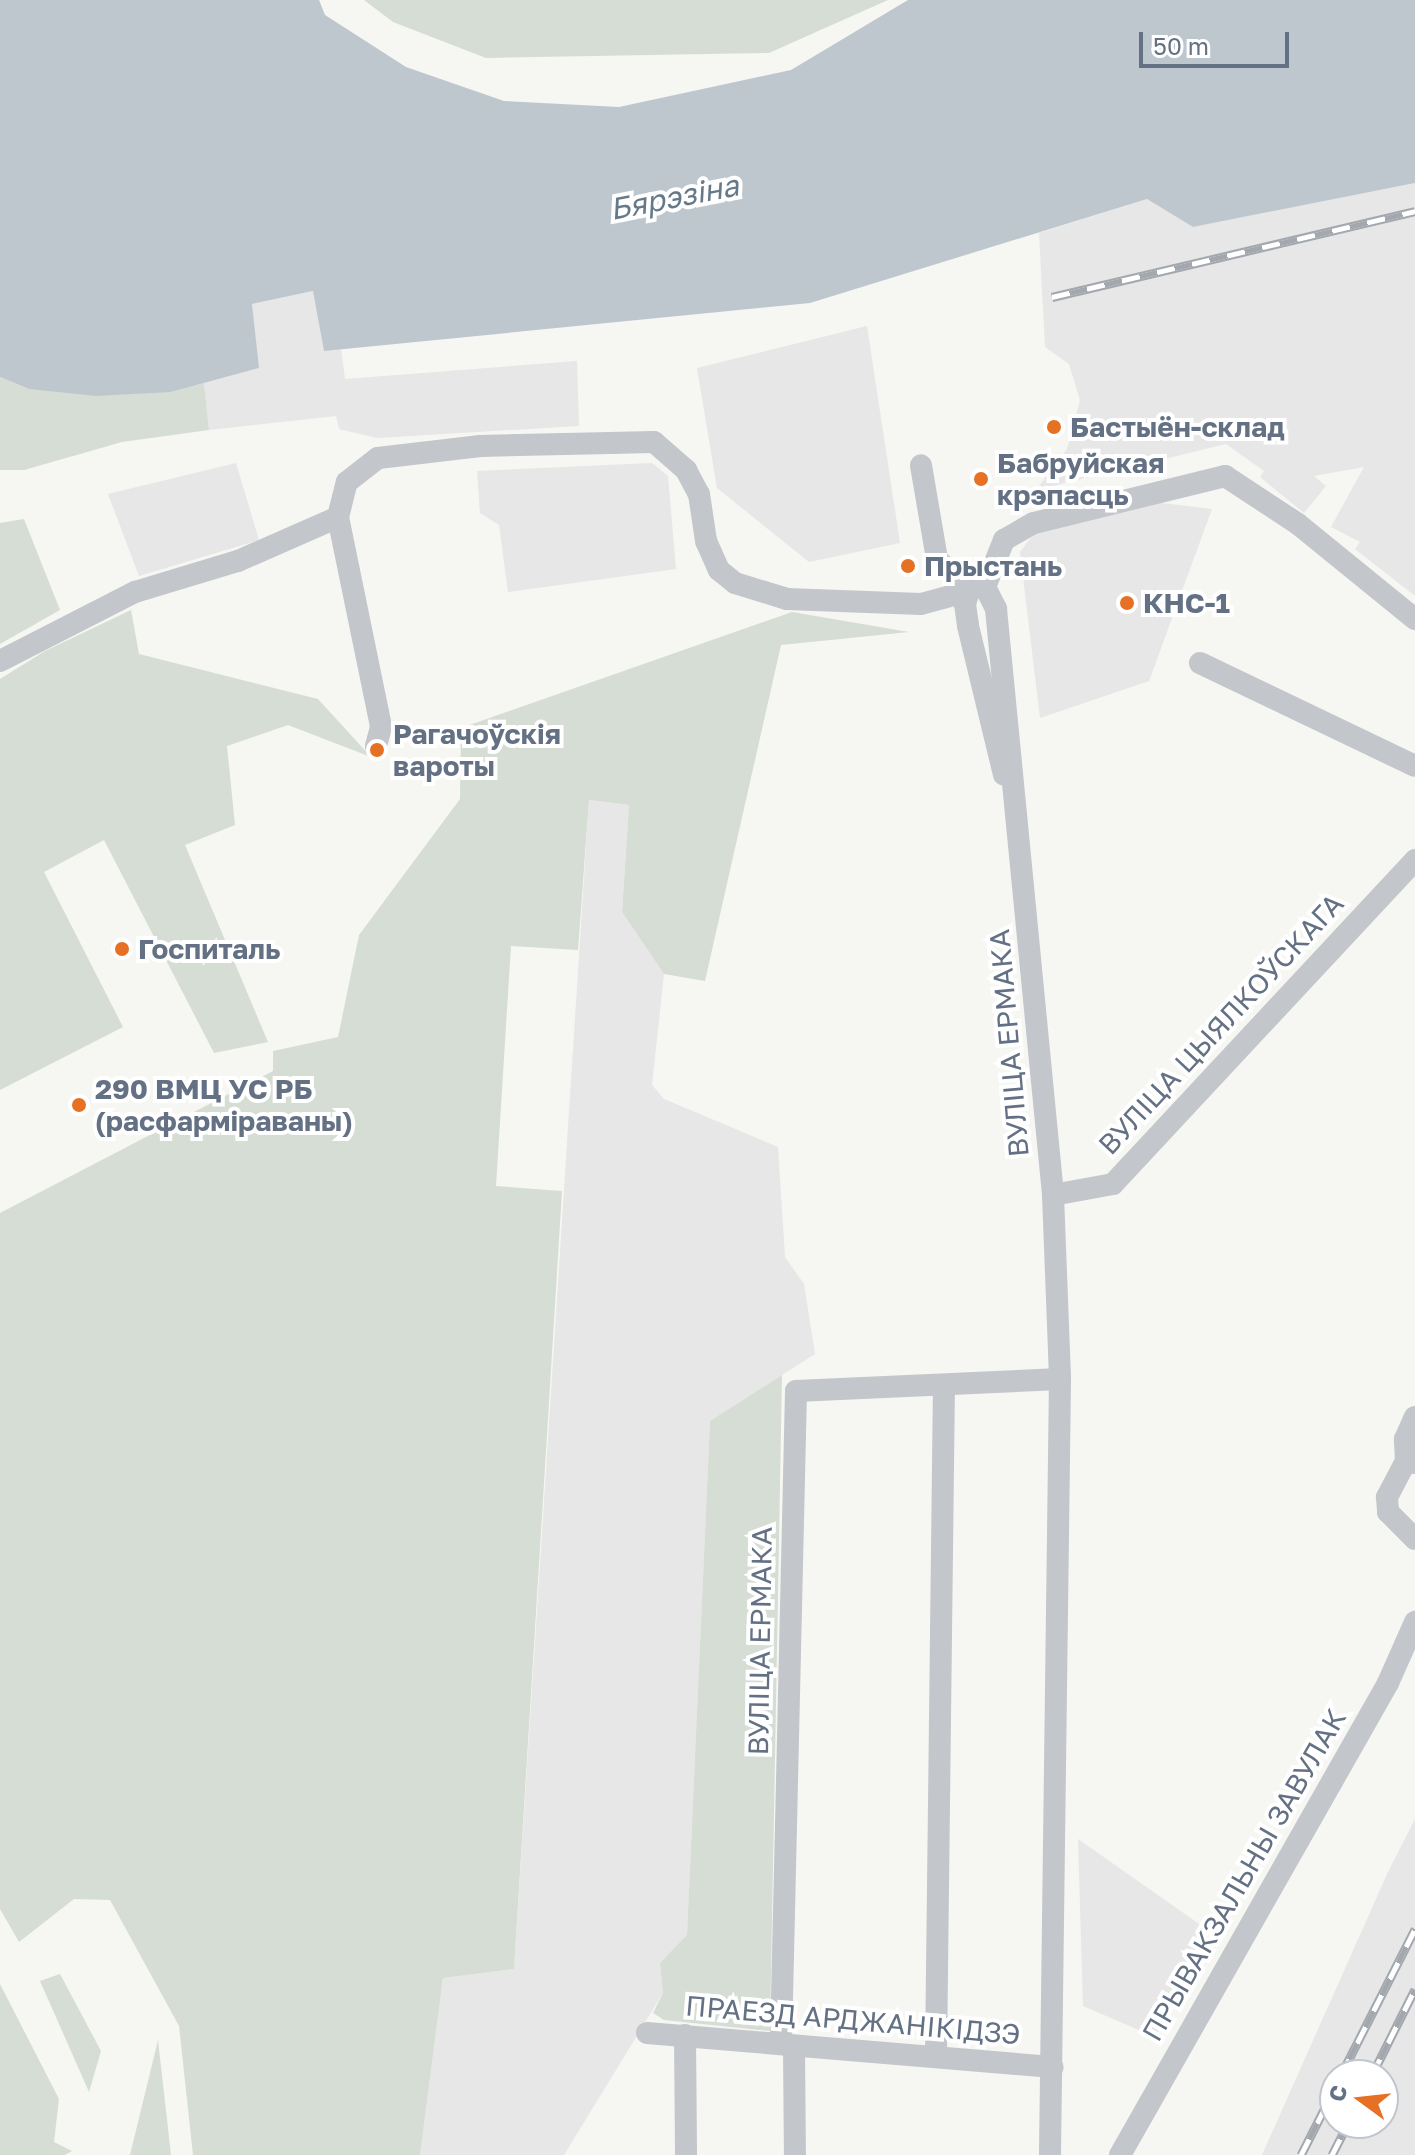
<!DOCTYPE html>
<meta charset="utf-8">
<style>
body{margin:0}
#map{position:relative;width:1415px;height:2155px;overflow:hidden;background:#f6f6f3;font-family:"Golos Text",sans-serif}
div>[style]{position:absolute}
.built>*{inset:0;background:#e6e7e6}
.green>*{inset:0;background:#d6ddd4}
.water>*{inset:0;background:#bfc7ce}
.minor>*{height:22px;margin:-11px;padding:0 11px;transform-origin:11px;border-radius:11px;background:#c3c6ca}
.rail>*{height:9px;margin-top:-4.5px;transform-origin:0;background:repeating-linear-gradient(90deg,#fff 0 18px,#a3a8af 0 36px);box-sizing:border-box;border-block:2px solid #a3a8af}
.dots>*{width:22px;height:22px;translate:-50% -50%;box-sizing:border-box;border:4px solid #fff;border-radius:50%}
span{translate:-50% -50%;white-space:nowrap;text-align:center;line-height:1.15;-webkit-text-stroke:8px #fff;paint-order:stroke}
.poi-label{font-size:28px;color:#647184;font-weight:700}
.left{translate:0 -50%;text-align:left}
.street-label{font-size:28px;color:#647184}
.water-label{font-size:30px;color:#657988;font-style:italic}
.north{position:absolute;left:1319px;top:2059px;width:80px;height:80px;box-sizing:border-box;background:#fff;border:2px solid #c1c6ce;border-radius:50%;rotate:285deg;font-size:22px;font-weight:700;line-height:32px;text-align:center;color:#647184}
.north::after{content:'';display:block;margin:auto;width:28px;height:36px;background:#e67023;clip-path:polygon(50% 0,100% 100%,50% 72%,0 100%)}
.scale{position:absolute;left:1139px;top:32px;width:150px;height:36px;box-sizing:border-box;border:4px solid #647184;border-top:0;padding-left:10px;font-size:24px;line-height:28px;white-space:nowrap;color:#647184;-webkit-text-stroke:6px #fff;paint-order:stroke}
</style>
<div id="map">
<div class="built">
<i style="clip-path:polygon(1415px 183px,1415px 596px,1355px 549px,1360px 542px,1331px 527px,1364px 467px,1314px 476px,1326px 486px,1304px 513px,1260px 477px,1264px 471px,1226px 444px,1036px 490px,1067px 449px,1080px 400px,1069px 364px,1045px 347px,1039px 233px,1147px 199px,1193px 227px)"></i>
<i style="clip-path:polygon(314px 291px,324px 350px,341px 349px,345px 379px,577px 361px,579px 426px,377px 438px,339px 429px,336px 416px,209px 430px,204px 383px,258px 368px,252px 304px)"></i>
<i style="clip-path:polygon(867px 326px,900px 543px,809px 562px,717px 488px,697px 368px)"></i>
<i style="clip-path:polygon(236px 463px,259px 540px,139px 576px,108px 494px)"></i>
<i style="clip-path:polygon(652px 463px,668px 476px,676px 569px,508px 592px,499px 525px,480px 513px,477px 471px)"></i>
<i style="clip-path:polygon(1145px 501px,1212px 509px,1149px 681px,1040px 718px,1020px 552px,1036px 531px)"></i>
<i style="clip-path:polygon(589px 800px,629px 805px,622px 912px,664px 974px,652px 1085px,664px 1099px,778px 1147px,785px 1257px,804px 1284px,815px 1354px,710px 1421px,687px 1936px,660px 1963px,663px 1993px,564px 2155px,420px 2155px,443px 1978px,514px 1969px)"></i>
<i style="clip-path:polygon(evenodd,1415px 1819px,1415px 2155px,1262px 2155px,1388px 1872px,1415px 1819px,1335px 2075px,1383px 2075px,1383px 2123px,1335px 2123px,1335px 2075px)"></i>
<i style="clip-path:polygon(1078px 1839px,1212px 1933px,1155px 2037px,1083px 2006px)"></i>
</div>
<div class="green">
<i style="clip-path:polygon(364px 0,888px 0,769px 53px,486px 58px,393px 22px)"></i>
<i style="clip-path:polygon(0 377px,29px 389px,171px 392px,204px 383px,209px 430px,122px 442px,24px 470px,0 470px)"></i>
<i style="clip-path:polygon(24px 519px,60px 610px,0 644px,0 523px)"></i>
<i style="clip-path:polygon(131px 610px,139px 654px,318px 699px,371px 757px,288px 725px,227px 746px,235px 825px,185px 845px,268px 1042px,214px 1053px,104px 840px,44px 872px,123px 1027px,0 1090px,0 679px,45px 651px)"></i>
<i style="clip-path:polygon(792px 612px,909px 632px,781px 645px,705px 981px,664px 974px,622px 912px,629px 805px,589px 800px,578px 950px,511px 946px,496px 1186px,562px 1191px,514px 1969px,443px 1978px,420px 2155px,193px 2155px,179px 2026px,110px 1900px,74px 1899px,19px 1942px,0 1909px,0 1213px,273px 1071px,273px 1051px,338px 1037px,359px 935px,460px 799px,461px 728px)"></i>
<i style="clip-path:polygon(782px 1375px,770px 2031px,664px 2020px,653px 2013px,663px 1993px,660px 1963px,687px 1935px,710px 1421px)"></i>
<i style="clip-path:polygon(60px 1974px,101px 2051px,89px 2092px,40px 1981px)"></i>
<i style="clip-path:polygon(0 1984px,59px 2099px,54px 2142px,72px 2151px,65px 2155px,0 2155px)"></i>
<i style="clip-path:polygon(158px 2040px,171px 2155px,130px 2155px)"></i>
</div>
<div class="water">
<i style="clip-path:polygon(0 0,319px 0,325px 15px,406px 67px,504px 101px,619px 107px,791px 70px,908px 0,1415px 0,1415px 183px,1193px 227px,1147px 199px,810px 303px,324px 351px,313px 291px,252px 304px,259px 368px,171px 392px,96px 396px,29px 389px,0 377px)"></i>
</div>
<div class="minor">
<i style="left:338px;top:517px;width:214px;rotate:78.4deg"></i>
<i style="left:381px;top:727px;width:20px;rotate:105deg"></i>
<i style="left:979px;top:585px;width:12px;rotate:149deg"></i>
<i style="left:969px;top:591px;width:14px;rotate:107deg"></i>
<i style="left:965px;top:604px;width:22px;rotate:82deg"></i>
<i style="left:968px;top:626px;width:153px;rotate:76.4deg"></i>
<i style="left:985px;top:587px;width:25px;rotate:63deg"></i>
<i style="left:996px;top:609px;width:589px;rotate:84.44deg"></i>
<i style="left:1053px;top:1195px;width:184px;rotate:87.8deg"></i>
<i style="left:1060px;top:1379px;width:776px;rotate:90.74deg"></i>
<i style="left:985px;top:587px;width:51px;rotate:-68deg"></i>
<i style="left:1004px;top:540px;width:34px;rotate:-30deg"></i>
<i style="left:1034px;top:523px;width:197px;rotate:-13.8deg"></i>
<i style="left:1225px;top:476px;width:87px;rotate:33.3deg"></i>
<i style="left:1298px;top:524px;width:151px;rotate:39.1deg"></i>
<i style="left:0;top:661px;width:152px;rotate:-27.1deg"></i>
<i style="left:135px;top:592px;width:108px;rotate:-16.8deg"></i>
<i style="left:238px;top:561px;width:109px;rotate:-23.7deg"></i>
<i style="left:338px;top:517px;width:36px;rotate:-76deg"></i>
<i style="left:347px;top:482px;width:39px;rotate:-38deg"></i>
<i style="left:378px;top:458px;width:103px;rotate:-6.7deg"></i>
<i style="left:480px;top:446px;width:174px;rotate:-1.3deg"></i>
<i style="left:654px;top:442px;width:43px;rotate:41.2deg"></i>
<i style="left:686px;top:470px;width:27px;rotate:62deg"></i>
<i style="left:699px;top:494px;width:48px;rotate:81.5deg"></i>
<i style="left:706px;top:541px;width:32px;rotate:66deg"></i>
<i style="left:719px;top:570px;width:21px;rotate:39deg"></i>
<i style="left:735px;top:583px;width:54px;rotate:17.1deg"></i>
<i style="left:787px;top:599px;width:134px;rotate:2.1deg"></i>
<i style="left:921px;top:604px;width:50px;rotate:-15.2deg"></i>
<i style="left:969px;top:591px;width:45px;rotate:-135deg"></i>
<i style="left:937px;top:559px;width:95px;rotate:-99.7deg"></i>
<i style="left:1200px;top:663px;width:238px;rotate:25.6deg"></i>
<i style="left:1053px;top:1195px;width:61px;rotate:-10.4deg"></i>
<i style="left:1113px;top:1184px;width:443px;rotate:-47deg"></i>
<i style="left:1406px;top:1461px;width:22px;rotate:-93deg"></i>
<i style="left:1405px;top:1439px;width:24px;rotate:-66deg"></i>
<i style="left:1415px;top:1463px;width:9px;rotate:-167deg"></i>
<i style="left:1406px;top:1461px;width:41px;rotate:117.8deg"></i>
<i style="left:1387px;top:1497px;width:15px;rotate:86deg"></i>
<i style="left:1388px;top:1512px;width:38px;rotate:45deg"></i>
<i style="left:647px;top:2033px;width:407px;rotate:4.8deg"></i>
<i style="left:685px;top:2035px;width:120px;rotate:89.5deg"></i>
<i style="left:781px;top:2042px;width:651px;rotate:-88.68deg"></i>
<i style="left:796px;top:1391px;width:264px;rotate:-2.6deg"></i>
<i style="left:794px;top:2048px;width:107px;rotate:89.5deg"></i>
<i style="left:936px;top:2056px;width:670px;rotate:-89.32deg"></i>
<i style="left:1120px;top:2155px;width:543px;rotate:-60.41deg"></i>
<i style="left:1388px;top:1683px;width:67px;rotate:-66.1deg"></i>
</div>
<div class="rail">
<i style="left:1052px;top:297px;width:373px;rotate:-13.3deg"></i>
<i style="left:1341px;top:2075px;width:164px;rotate:-63.1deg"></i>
<i style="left:1372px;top:2075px;width:96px;rotate:-63.4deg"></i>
<i style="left:1301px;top:2155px;width:75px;rotate:-63.1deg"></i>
<i style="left:1332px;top:2155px;width:36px;rotate:-63deg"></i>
</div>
<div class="dots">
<i style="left:1054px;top:427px;background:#e67023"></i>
<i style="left:981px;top:479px;background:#e67023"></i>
<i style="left:908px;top:566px;background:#e67023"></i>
<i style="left:1127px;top:603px;background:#e67023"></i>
<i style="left:377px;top:750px;background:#e67023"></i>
<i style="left:122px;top:949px;background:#e67023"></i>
<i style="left:79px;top:1105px;background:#e67023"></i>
</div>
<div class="poi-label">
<span class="left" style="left:1070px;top:427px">Бастыён-склад</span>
<span class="left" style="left:997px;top:479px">Бабруйская<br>крэпасць</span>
<span class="left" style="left:924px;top:566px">Прыстань</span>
<span class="left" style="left:1143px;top:603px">КНС-1</span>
<span class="left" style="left:393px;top:750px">Рагачоўскія<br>вароты</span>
<span class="left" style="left:138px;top:949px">Госпиталь</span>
<span class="left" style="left:95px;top:1105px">290 ВМЦ УС РБ<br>(расфарміраваны)</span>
</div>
<div class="street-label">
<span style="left:1221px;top:1024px;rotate:-47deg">ВУЛІЦА ЦЫЯЛКОЎСКАГА</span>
<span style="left:1009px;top:1043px;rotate:-95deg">ВУЛІЦА ЕРМАКА</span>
<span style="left:760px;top:1641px;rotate:-89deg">ВУЛІЦА ЕРМАКА</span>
<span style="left:1244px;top:1875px;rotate:-60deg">ПРЫВАКЗАЛЬНЫ ЗАВУЛАК</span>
<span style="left:853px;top:2020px;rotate:5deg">ПРАЕЗД АРДЖАНІКІДЗЭ</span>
</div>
<div class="water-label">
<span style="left:674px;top:197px;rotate:-11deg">Бярэзіна</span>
</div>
<div class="north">С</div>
<div class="scale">50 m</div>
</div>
